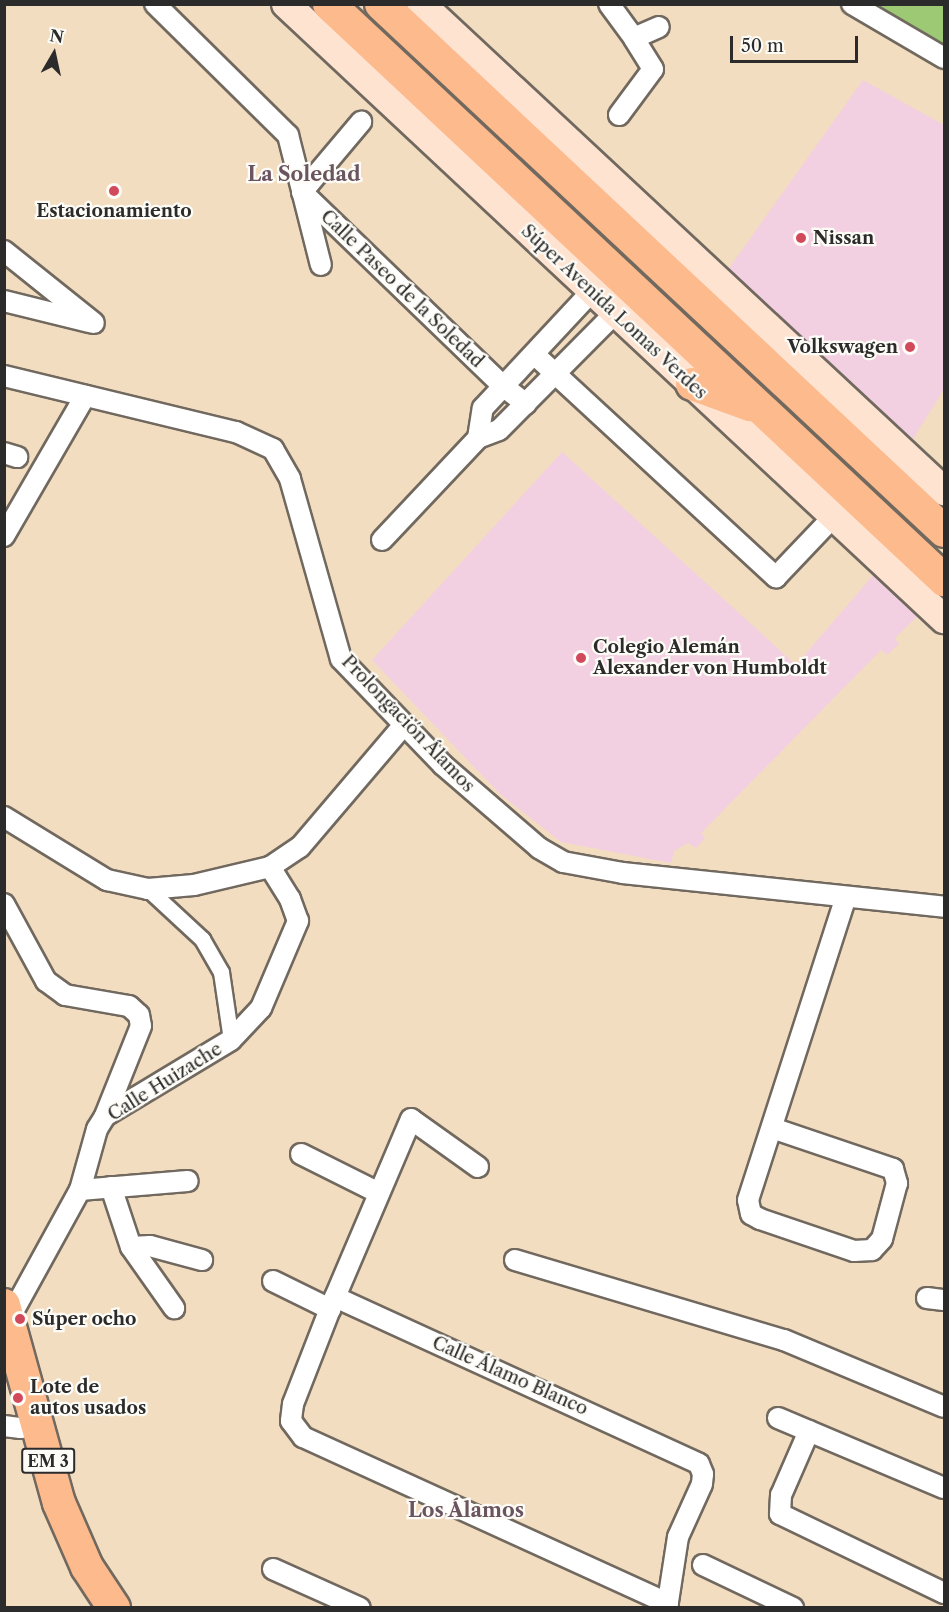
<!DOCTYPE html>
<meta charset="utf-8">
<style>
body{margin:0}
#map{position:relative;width:949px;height:1612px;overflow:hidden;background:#f3ddc0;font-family:"Libre Caslon Text",serif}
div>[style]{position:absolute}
.built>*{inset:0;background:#f2cfe1}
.green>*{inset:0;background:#9dc874}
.roads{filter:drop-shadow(2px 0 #71695f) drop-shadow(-2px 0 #71695f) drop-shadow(0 2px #71695f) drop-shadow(0 -2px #71695f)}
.pedestrian>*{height:15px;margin:-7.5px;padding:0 7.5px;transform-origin:7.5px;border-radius:7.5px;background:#fff}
.minor>*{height:20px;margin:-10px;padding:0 10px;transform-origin:10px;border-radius:10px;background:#fff}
.secondary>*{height:28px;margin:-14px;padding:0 14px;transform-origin:14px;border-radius:14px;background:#fee3d1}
.primary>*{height:32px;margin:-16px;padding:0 16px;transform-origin:16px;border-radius:16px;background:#fcba8d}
.dots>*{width:16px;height:16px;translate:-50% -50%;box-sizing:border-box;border:3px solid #fdfcf7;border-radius:50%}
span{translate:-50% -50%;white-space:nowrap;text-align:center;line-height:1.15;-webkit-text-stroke:4.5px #fdfcf7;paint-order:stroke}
.shield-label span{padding:2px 4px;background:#fdfcf7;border:2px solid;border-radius:4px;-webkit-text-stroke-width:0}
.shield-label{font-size:16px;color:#2b2b2b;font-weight:700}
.poi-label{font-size:18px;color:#2b2b2b;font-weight:700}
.left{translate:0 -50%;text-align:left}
.right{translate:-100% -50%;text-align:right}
.street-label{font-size:18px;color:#2b2b2b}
.neighbourhood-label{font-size:20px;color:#6a5460;font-weight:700}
.frame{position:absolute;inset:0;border:6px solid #2b2b2b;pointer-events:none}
.north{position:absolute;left:24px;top:24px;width:60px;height:60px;-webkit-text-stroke:4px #fdfcf7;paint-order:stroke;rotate:9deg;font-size:16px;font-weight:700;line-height:24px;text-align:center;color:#2b2b2b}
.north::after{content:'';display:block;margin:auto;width:21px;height:27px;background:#2b2b2b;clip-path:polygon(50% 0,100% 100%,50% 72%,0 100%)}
.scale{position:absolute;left:730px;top:36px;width:128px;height:27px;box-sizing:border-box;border:3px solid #2b2b2b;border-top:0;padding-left:8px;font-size:18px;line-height:21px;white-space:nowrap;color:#2b2b2b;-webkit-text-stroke:4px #fdfcf7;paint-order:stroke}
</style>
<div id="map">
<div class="built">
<i style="clip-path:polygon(863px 80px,944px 125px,944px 389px,906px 450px,722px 278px)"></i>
<i style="clip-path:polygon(562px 452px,796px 665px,881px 566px,926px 608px,895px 638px,899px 644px,887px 655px,881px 650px,701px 833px,705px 838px,696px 848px,688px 843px,674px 851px,671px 863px,561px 842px,500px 794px,372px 660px)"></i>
</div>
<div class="green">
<i style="clip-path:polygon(873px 5px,944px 5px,944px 53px,880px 12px)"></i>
</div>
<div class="roads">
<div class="pedestrian">
<i style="left:148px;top:889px;width:74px;rotate:42.8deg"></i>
<i style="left:202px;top:939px;width:38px;rotate:60deg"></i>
<i style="left:221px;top:972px;width:69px;rotate:81.6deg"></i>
</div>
<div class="minor">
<i style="left:155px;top:4px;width:187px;rotate:44.6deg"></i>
<i style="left:288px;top:135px;width:134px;rotate:75.8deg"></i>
<i style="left:609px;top:4px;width:42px;rotate:53.7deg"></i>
<i style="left:634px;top:38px;width:27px;rotate:-24deg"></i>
<i style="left:852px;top:4px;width:107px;rotate:30.4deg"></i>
<i style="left:619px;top:115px;width:57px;rotate:-53.5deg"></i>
<i style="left:653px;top:69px;width:36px;rotate:-122deg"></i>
<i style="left:302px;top:192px;width:279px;rotate:44deg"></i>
<i style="left:503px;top:386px;width:29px;rotate:38deg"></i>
<i style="left:302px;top:192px;width:92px;rotate:-49.9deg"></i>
<i style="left:4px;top:251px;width:115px;rotate:38.7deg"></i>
<i style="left:4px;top:301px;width:88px;rotate:13.9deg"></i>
<i style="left:535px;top:355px;width:328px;rotate:42.7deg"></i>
<i style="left:776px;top:577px;width:84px;rotate:-46.4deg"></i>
<i style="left:4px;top:376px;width:239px;rotate:13.6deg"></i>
<i style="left:236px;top:432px;width:41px;rotate:24.7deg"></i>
<i style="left:273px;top:449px;width:34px;rotate:60deg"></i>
<i style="left:290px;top:479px;width:187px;rotate:74.2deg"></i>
<i style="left:341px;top:659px;width:147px;rotate:46.1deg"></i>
<i style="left:443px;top:765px;width:127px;rotate:40.8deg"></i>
<i style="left:539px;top:848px;width:28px;rotate:30deg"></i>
<i style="left:563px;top:862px;width:61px;rotate:10.4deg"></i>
<i style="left:623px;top:873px;width:323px;rotate:6deg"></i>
<i style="left:478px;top:438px;width:30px;rotate:-81deg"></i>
<i style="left:483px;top:408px;width:158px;rotate:-47deg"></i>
<i style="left:4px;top:453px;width:14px;rotate:17deg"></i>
<i style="left:4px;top:536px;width:162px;rotate:-59.9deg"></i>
<i style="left:382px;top:540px;width:140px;rotate:-46.7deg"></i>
<i style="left:478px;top:438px;width:22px;rotate:-21deg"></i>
<i style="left:499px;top:430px;width:165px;rotate:-45.2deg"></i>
<i style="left:4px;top:817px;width:121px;rotate:31.5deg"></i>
<i style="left:107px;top:880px;width:42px;rotate:12.4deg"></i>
<i style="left:148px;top:889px;width:46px;rotate:-5deg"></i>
<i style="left:194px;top:885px;width:78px;rotate:-13.3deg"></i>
<i style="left:270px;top:867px;width:36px;rotate:-34deg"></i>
<i style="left:300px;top:847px;width:160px;rotate:-49.6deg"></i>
<i style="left:4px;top:904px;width:88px;rotate:61.4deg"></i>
<i style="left:46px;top:981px;width:24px;rotate:36deg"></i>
<i style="left:65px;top:995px;width:65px;rotate:9.8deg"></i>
<i style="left:129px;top:1006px;width:13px;rotate:42deg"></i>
<i style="left:139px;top:1015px;width:11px;rotate:80deg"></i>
<i style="left:141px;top:1026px;width:97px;rotate:111.8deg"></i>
<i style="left:772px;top:1128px;width:128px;rotate:18.7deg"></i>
<i style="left:893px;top:1169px;width:15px;rotate:74deg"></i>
<i style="left:897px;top:1183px;width:58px;rotate:105deg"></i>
<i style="left:882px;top:1239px;width:15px;rotate:132deg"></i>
<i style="left:872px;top:1250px;width:18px;rotate:177deg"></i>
<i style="left:854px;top:1251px;width:99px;rotate:-161.2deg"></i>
<i style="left:760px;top:1219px;width:10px;rotate:-151deg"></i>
<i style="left:751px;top:1214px;width:14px;rotate:-102deg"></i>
<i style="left:748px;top:1200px;width:316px;rotate:-72.1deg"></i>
<i style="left:301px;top:1154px;width:85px;rotate:26.6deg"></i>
<i style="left:478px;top:1167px;width:82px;rotate:-144.4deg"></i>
<i style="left:411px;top:1119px;width:207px;rotate:113.1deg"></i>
<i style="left:330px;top:1309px;width:102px;rotate:111.3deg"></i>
<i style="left:293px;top:1404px;width:17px;rotate:97deg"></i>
<i style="left:291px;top:1421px;width:20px;rotate:53deg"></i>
<i style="left:303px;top:1437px;width:401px;rotate:24.5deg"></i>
<i style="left:111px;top:1187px;width:63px;rotate:71.6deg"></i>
<i style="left:131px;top:1247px;width:75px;rotate:54.8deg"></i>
<i style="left:80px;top:1190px;width:108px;rotate:-4.8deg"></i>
<i style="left:131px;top:1247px;width:19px;rotate:-3deg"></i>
<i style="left:150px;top:1246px;width:54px;rotate:15.1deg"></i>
<i style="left:515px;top:1260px;width:281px;rotate:16.6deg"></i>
<i style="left:784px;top:1340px;width:173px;rotate:22.7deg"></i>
<i style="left:273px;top:1281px;width:64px;rotate:26.2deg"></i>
<i style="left:335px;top:1297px;width:400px;rotate:24.6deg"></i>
<i style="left:699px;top:1464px;width:11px;rotate:68deg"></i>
<i style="left:703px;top:1474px;width:10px;rotate:96deg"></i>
<i style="left:702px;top:1484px;width:58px;rotate:114.4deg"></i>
<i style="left:678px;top:1537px;width:72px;rotate:98.8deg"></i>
<i style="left:927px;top:1298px;width:17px;rotate:7deg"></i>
<i style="left:9px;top:1319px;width:147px;rotate:-61.2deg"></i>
<i style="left:80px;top:1190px;width:63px;rotate:-74.4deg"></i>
<i style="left:97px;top:1129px;width:15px;rotate:-58deg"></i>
<i style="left:105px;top:1116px;width:147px;rotate:-31.1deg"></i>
<i style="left:231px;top:1040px;width:44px;rotate:-46.8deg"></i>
<i style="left:261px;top:1008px;width:95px;rotate:-67deg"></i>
<i style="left:298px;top:921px;width:23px;rotate:-110deg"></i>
<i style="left:290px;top:899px;width:38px;rotate:-122deg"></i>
<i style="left:778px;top:1418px;width:180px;rotate:22.9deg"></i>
<i style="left:4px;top:1426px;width:17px;rotate:7deg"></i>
<i style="left:21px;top:1428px;width:17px;rotate:-21deg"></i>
<i style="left:809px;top:1431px;width:70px;rotate:113.6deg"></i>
<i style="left:781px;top:1495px;width:19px;rotate:93deg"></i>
<i style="left:780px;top:1514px;width:182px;rotate:25.7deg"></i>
<i style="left:703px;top:1565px;width:100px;rotate:25.5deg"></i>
<i style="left:273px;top:1569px;width:95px;rotate:24.1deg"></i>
</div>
<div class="secondary">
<i style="left:286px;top:4px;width:901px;rotate:43.07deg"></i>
<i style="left:421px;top:4px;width:715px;rotate:42.96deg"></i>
</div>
<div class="primary">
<i style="left:329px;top:4px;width:843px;rotate:43.12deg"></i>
<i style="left:381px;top:4px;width:771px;rotate:43.11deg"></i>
<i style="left:692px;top:384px;width:62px;rotate:19.9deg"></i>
<i style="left:4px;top:1305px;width:205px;rotate:74.5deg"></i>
<i style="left:59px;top:1503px;width:70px;rotate:66.4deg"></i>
<i style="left:87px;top:1567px;width:49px;rotate:56.6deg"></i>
</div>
</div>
<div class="dots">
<i style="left:114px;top:191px;background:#d1495b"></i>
<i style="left:801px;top:238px;background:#d1495b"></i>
<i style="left:910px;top:347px;background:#d1495b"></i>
<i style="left:581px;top:658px;background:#d1495b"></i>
<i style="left:20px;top:1319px;background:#d1495b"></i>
<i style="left:18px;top:1398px;background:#d1495b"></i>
</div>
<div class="shield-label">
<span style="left:48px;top:1461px">EM 3</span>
</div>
<div class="poi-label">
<span style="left:114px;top:211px">Estacionamiento</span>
<span class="left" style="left:813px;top:238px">Nissan</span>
<span class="right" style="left:898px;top:347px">Volkswagen</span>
<span class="left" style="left:593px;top:658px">Colegio Alemán<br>Alexander von Humboldt</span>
<span class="left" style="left:32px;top:1319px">Súper ocho</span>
<span class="left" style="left:30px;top:1398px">Lote de<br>autos usados</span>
</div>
<div class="street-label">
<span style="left:402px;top:289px;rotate:44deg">Calle Paseo de la Soledad</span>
<span style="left:614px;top:312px;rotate:43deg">Súper Avenida Lomas Verdes</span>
<span style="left:408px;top:724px;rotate:46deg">Prolongación Álamos</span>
<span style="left:165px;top:1082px;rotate:-32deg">Calle Huizache</span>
<span style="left:510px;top:1376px;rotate:24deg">Calle Álamo Blanco</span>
</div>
<div class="neighbourhood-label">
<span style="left:304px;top:174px">La Soledad</span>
<span style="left:466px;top:1510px">Los Álamos</span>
</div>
<div class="frame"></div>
<div class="north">N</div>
<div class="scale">50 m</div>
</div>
